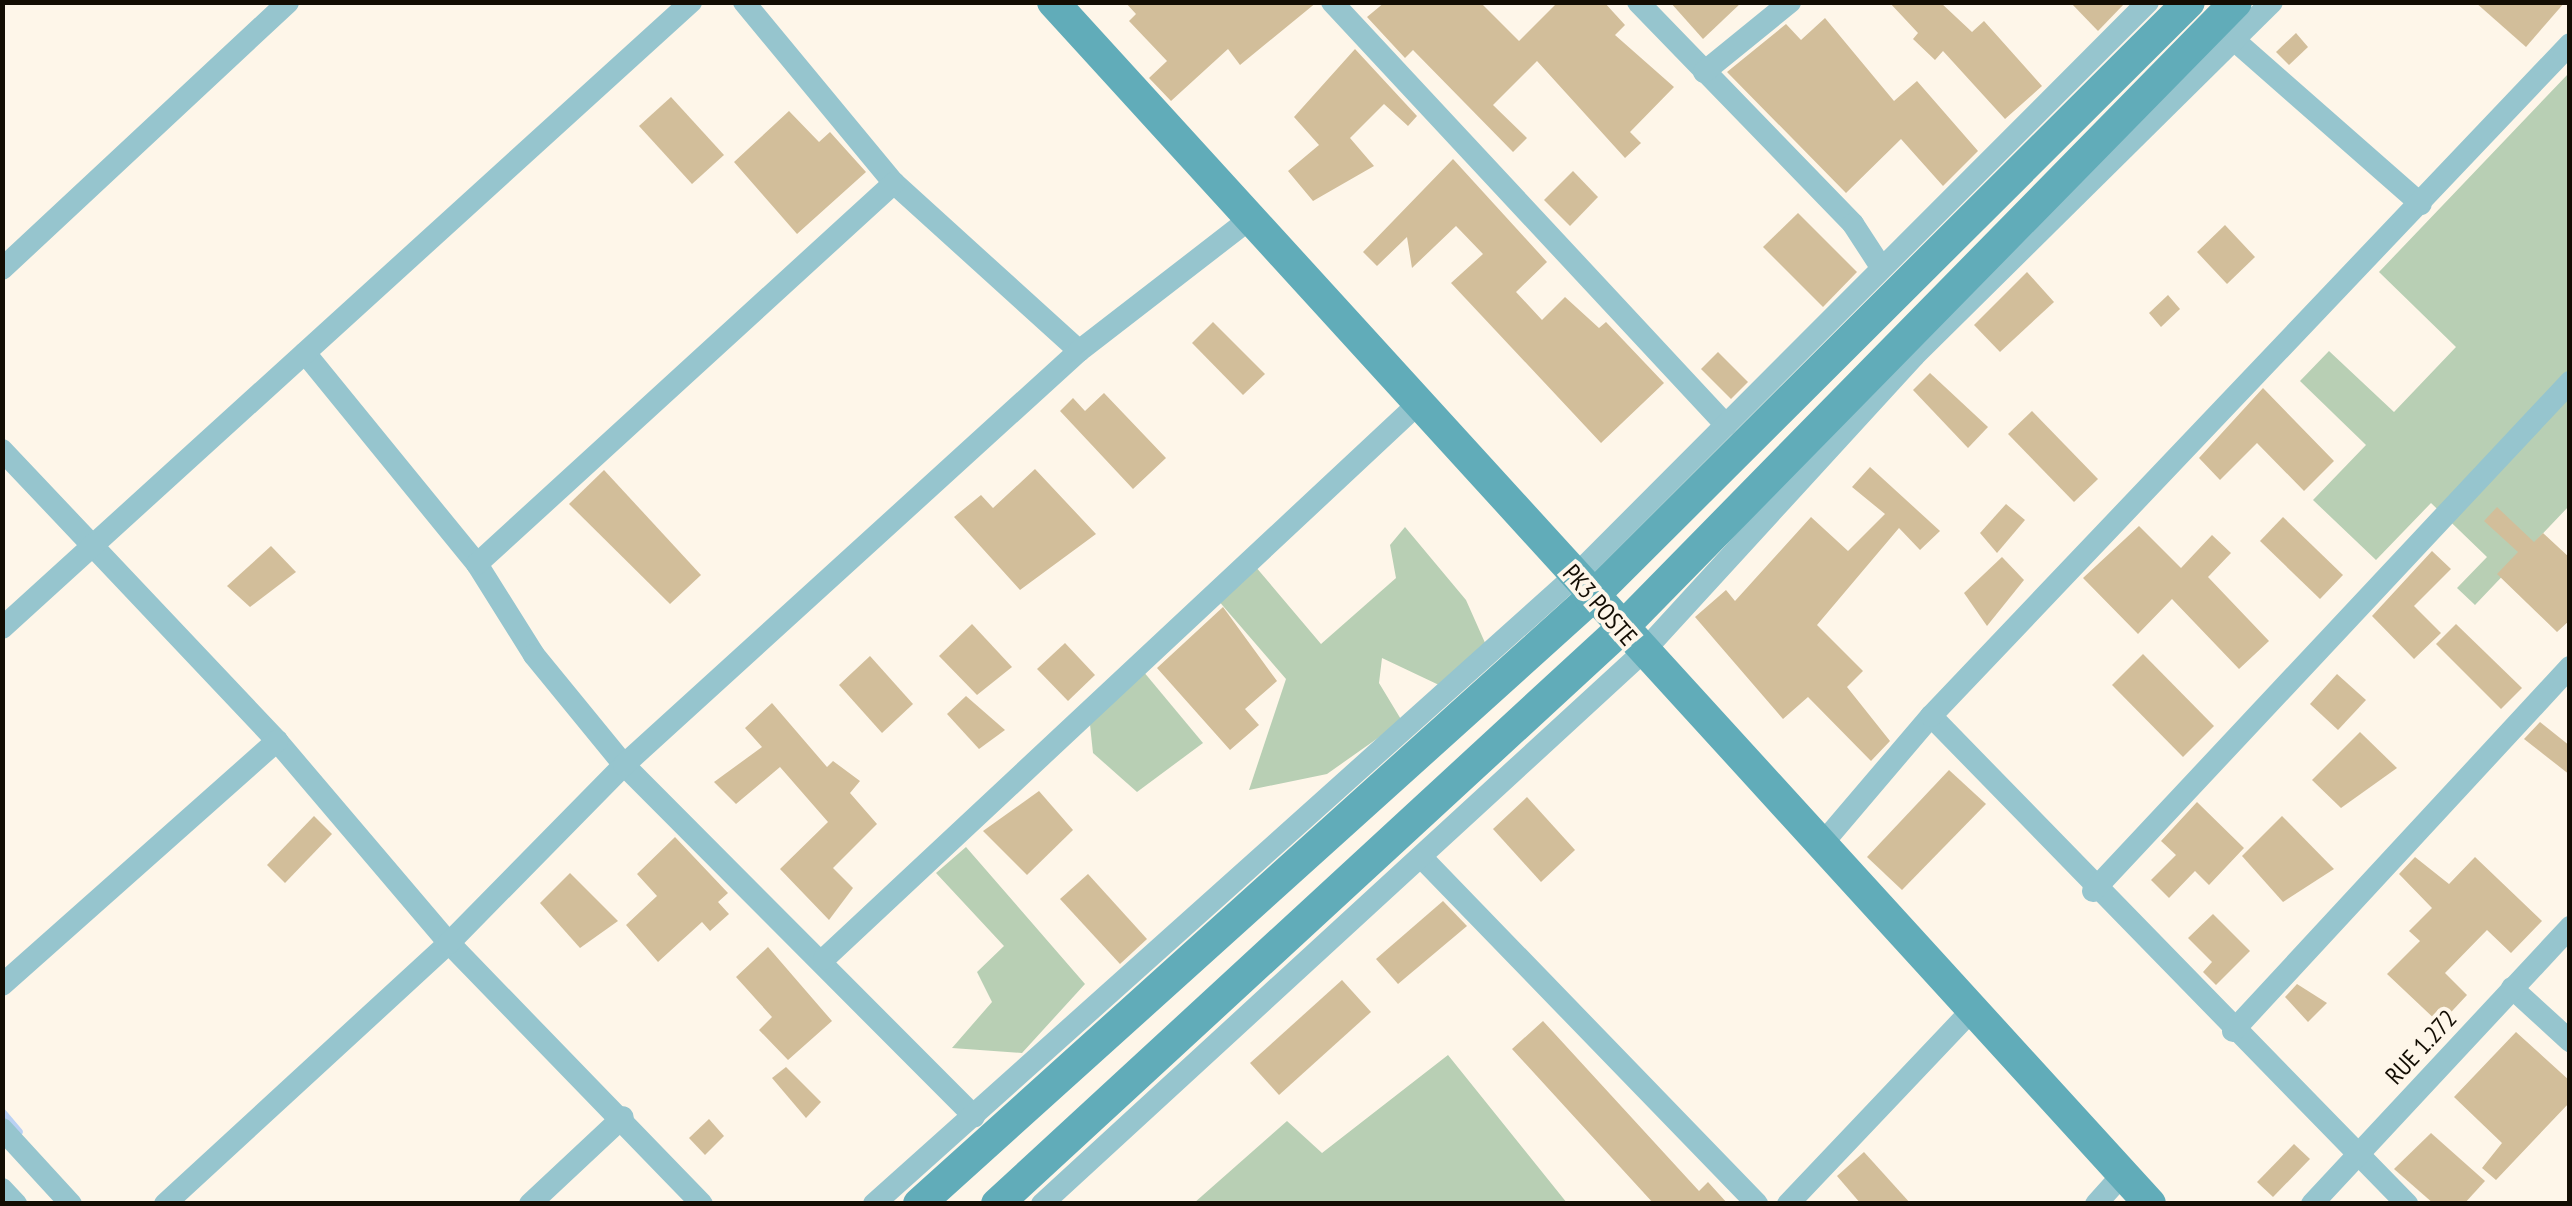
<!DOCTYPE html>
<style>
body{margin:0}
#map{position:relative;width:2572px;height:1206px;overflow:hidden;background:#fef6e9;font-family:"PT Sans Narrow",sans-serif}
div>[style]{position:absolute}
.green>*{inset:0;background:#b8cfb4}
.stream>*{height:8px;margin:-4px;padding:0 4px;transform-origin:4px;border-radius:4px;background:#bad1f3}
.building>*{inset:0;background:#d2be9a}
.street>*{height:22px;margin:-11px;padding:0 11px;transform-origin:11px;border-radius:11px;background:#96c5ce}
.secondary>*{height:32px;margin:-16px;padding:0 16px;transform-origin:16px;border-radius:16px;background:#61acb9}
span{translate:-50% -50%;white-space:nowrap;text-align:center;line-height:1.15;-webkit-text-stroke:8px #fef6e9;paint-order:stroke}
.street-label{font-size:25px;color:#130d03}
.frame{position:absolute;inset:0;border:5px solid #130d03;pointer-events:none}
</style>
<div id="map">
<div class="green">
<i style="clip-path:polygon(2569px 73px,2569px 506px,2475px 605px,2457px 588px,2487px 557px,2431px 503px,2376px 560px,2313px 500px,2366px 445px,2300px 381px,2329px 351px,2394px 412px,2456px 347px,2379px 272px)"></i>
<i style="clip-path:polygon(1405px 527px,1466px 600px,1486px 645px,1439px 685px,1382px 658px,1379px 683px,1402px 721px,1327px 774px,1249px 790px,1286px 679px,1217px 599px,1255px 566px,1321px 644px,1396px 578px,1390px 545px)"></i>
<i style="clip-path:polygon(1143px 671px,1203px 743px,1137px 792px,1093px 753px,1089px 715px)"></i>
<i style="clip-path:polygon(966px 847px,1085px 984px,1022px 1053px,952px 1048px,992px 1002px,977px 972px,1004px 946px,936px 873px)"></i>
<i style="clip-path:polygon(1448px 1055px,1567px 1203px,1194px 1203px,1287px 1121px,1322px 1153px)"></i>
</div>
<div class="stream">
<i style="left:2px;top:1112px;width:26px;rotate:50deg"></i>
</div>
<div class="building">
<i style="clip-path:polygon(1125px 2px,1317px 2px,1240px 65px,1228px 49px,1171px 101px,1149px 78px,1167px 61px,1129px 21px,1136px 14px)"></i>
<i style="clip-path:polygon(1385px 2px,1480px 2px,1519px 41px,1558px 2px,1604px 2px,1625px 25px,1615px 35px,1674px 87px,1630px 132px,1641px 143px,1625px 158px,1537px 61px,1493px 105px,1527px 138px,1513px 152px,1413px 50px,1405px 58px,1367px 17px)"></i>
<i style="clip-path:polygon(1670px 2px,1742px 2px,1703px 39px)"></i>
<i style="clip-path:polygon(1889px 2px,1940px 2px,1972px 32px,1984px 21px,2042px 86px,2005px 119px,1943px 51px,1935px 60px,1913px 39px,1918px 33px)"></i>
<i style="clip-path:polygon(2070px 2px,2126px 2px,2098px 31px)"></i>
<i style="clip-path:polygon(2475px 2px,2565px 2px,2526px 47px)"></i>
<i style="clip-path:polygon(1825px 18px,1894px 101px,1917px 81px,1978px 151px,1943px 186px,1901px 139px,1846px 193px,1727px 72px,1786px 24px,1801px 40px)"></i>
<i style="clip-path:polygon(2296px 33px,2308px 47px,2289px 65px,2276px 52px)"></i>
<i style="clip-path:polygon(1355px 49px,1417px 116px,1408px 126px,1384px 104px,1350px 138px,1374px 166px,1313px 201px,1288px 171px,1319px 145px,1294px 117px)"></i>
<i style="clip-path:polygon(671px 97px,724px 155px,692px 184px,639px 126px)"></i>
<i style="clip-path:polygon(789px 111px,819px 142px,830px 132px,866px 172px,797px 234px,734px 162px)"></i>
<i style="clip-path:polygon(1453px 159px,1547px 262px,1516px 292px,1542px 320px,1565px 297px,1599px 328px,1606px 322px,1664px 383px,1601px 443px,1451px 283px,1483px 254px,1456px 226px,1412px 268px,1407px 237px,1377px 266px,1363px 252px)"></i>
<i style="clip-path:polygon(1573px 171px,1598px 197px,1570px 226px,1544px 200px)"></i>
<i style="clip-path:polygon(1798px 213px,1857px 272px,1823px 307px,1763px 247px)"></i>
<i style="clip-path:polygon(2225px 225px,2255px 257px,2227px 284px,2197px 252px)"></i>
<i style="clip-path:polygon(2027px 272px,2054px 302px,2000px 352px,1974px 325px)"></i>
<i style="clip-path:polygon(2168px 295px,2180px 309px,2161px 327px,2149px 313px)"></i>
<i style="clip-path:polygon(1213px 322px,1265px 374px,1243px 395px,1192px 343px)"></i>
<i style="clip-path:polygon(1718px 352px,1748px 382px,1731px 399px,1701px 369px)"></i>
<i style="clip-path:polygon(1930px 373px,1988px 427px,1968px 448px,1913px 390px)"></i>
<i style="clip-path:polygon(2263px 388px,2334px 461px,2304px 491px,2257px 443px,2220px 480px,2199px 458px)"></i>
<i style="clip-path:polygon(1104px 393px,1166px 458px,1133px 489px,1060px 411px,1073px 398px,1085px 411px)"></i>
<i style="clip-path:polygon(2032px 411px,2098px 479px,2074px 502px,2008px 434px)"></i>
<i style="clip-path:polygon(1870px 467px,1940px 531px,1920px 550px,1899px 528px,1817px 625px,1863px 671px,1847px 687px,1890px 741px,1871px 761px,1808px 697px,1783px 719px,1695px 617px,1726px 590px,1735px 601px,1811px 517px,1848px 551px,1885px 514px,1852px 487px)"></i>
<i style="clip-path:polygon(1035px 469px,1096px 534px,1020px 590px,954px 517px,981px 495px,993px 508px)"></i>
<i style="clip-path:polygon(604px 470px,701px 575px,670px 604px,569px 504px)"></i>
<i style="clip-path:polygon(2006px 504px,2025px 520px,1997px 553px,1980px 533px)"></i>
<i style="clip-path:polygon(2497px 507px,2534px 542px,2543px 533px,2570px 558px,2570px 620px,2557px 632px,2497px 574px,2518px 552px,2484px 521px)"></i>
<i style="clip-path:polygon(2283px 517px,2343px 575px,2320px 599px,2260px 541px)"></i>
<i style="clip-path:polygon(2139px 526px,2181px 568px,2212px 535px,2231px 553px,2208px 577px,2269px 641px,2239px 669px,2172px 599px,2138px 634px,2083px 578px)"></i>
<i style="clip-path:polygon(271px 546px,296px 572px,250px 607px,227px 586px)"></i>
<i style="clip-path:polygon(2432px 551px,2451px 569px,2414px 606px,2441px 633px,2414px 659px,2372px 616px)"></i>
<i style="clip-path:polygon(2002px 557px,2024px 580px,1987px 626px,1964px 593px)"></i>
<i style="clip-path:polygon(1223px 607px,1277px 681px,1245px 709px,1259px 725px,1230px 750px,1157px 668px)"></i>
<i style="clip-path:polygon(972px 624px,1012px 667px,977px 695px,939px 656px)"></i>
<i style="clip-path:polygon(2456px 624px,2522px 688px,2501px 709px,2436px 644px)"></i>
<i style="clip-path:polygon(1065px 643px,1095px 675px,1068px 701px,1037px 669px)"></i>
<i style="clip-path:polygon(2143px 654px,2214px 726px,2183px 757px,2112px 685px)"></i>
<i style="clip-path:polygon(870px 656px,913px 704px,882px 733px,839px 685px)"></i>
<i style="clip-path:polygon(2337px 674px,2366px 700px,2338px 730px,2310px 704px)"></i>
<i style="clip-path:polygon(966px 696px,1005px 730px,979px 749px,947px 714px)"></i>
<i style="clip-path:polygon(772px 703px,827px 767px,833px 761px,860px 781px,850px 793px,877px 824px,833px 868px,853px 888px,829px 920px,780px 869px,828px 822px,780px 767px,736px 804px,714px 782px,762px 747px,745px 728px)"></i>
<i style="clip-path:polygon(2540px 722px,2570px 746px,2570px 775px,2524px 739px)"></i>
<i style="clip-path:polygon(2360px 732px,2397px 768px,2341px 808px,2312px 780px)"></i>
<i style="clip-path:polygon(1949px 770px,1986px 804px,1902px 890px,1867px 857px)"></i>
<i style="clip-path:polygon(1039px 791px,1073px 830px,1027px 875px,983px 831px)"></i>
<i style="clip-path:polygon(1527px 797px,1575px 850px,1541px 882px,1493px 829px)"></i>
<i style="clip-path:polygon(2197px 802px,2244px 848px,2209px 885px,2195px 871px,2169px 898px,2151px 880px,2176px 855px,2161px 841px)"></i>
<i style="clip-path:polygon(314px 816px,332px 834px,285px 883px,267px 865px)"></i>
<i style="clip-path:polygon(2282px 816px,2334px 869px,2283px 902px,2242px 856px)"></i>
<i style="clip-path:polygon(675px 837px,728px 893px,718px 902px,729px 914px,710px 931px,702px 922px,658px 962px,626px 925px,657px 896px,637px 874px)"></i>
<i style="clip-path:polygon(2415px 857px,2449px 884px,2475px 857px,2542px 921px,2511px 953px,2487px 930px,2445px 973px,2467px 995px,2440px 1024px,2387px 974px,2420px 941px,2409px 931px,2432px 908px,2399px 874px)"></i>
<i style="clip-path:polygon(570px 873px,618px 921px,580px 948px,540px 903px)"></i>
<i style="clip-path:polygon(1088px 874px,1147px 939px,1120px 964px,1060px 899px)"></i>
<i style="clip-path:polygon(1443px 901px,1467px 926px,1398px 984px,1376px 959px)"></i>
<i style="clip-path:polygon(2213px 914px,2250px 951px,2216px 985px,2203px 972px,2212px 962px,2188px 938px)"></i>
<i style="clip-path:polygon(768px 947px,832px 1021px,788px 1060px,759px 1030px,772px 1017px,736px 977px)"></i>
<i style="clip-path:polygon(1342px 980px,1371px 1012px,1279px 1095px,1250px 1063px)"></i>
<i style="clip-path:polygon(2297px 984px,2327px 1003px,2308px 1022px,2285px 997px)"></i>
<i style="clip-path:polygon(1543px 1021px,1699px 1191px,1708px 1182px,1728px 1204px,1654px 1204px,1512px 1049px)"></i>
<i style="clip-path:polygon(2516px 1032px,2570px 1081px,2570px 1102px,2496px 1180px,2482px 1168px,2502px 1143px,2454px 1097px)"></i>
<i style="clip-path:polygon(786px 1067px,821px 1102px,806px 1118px,772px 1078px)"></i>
<i style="clip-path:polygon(709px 1119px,724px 1136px,705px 1155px,689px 1138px)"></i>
<i style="clip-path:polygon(2431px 1133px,2485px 1181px,2464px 1204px,2434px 1204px,2394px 1169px)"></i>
<i style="clip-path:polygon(2294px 1144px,2310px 1159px,2273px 1197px,2257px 1182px)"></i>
<i style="clip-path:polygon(1864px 1152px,1911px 1204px,1861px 1204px,1837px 1176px)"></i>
</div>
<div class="street">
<i style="left:744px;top:2px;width:235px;rotate:50.4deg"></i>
<i style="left:894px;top:183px;width:250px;rotate:42.2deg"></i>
<i style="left:1332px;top:2px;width:578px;rotate:47.03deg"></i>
<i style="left:1638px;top:2px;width:309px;rotate:45.9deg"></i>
<i style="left:1853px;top:224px;width:51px;rotate:56.9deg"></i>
<i style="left:2233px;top:39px;width:250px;rotate:41.3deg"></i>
<i style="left:1704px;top:72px;width:111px;rotate:-39.1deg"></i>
<i style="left:2px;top:269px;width:391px;rotate:-43deg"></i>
<i style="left:305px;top:353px;width:272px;rotate:50.8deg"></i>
<i style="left:477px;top:564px;width:107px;rotate:57.9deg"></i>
<i style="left:534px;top:655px;width:142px;rotate:50.7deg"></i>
<i style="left:624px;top:765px;width:496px;rotate:45.1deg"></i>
<i style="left:2px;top:450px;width:400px;rotate:46.6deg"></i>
<i style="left:277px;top:741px;width:265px;rotate:49.6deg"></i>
<i style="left:449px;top:943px;width:363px;rotate:45.9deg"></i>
<i style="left:477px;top:564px;width:565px;rotate:-42.42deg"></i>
<i style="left:2px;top:628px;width:931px;rotate:-42.26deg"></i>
<i style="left:1931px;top:716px;width:682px;rotate:45.71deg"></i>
<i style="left:1822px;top:844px;width:168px;rotate:-49.6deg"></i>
<i style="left:1931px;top:716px;width:927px;rotate:-46.44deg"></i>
<i style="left:1425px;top:861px;width:477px;rotate:45.9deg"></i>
<i style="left:2093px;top:891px;width:698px;rotate:-46.86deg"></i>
<i style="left:824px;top:959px;width:814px;rotate:-43.06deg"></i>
<i style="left:2px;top:985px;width:368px;rotate:-41.6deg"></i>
<i style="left:2512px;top:988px;width:79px;rotate:42.4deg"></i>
<i style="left:2233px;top:1031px;width:496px;rotate:-47.2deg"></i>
<i style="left:2px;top:1129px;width:102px;rotate:47.4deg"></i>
<i style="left:2px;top:1189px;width:21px;rotate:47deg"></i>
<i style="left:165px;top:1204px;width:386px;rotate:-42.6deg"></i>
<i style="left:449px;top:943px;width:250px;rotate:-45.5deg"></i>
<i style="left:624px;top:765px;width:615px;rotate:-42.3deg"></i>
<i style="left:1079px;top:351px;width:217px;rotate:-37.7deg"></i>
<i style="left:530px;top:1204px;width:127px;rotate:-43.1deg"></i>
<i style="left:874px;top:1204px;width:941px;rotate:-41.86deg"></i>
<i style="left:1575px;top:576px;width:811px;rotate:-45.05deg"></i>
<i style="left:1042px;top:1204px;width:815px;rotate:-42.56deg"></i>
<i style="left:1642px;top:653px;width:403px;rotate:-47.5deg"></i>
<i style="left:1914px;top:356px;width:503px;rotate:-44.68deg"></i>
<i style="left:1788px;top:1204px;width:269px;rotate:-46.5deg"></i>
<i style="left:2096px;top:1204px;width:40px;rotate:-48deg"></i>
<i style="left:2312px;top:1204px;width:379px;rotate:-47deg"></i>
</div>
<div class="secondary">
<i style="left:1053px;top:2px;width:1627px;rotate:47.61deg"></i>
<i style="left:919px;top:1204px;width:905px;rotate:-42.04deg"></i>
<i style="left:1591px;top:598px;width:844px;rotate:-44.9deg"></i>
<i style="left:997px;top:1204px;width:849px;rotate:-42.66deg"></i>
<i style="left:1621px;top:629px;width:878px;rotate:-45.55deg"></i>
</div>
<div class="street-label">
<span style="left:1600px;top:605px;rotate:49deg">PK3 POSTE</span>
<span style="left:2421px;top:1047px;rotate:-47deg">RUE 1.272</span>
</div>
<div class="frame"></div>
</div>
